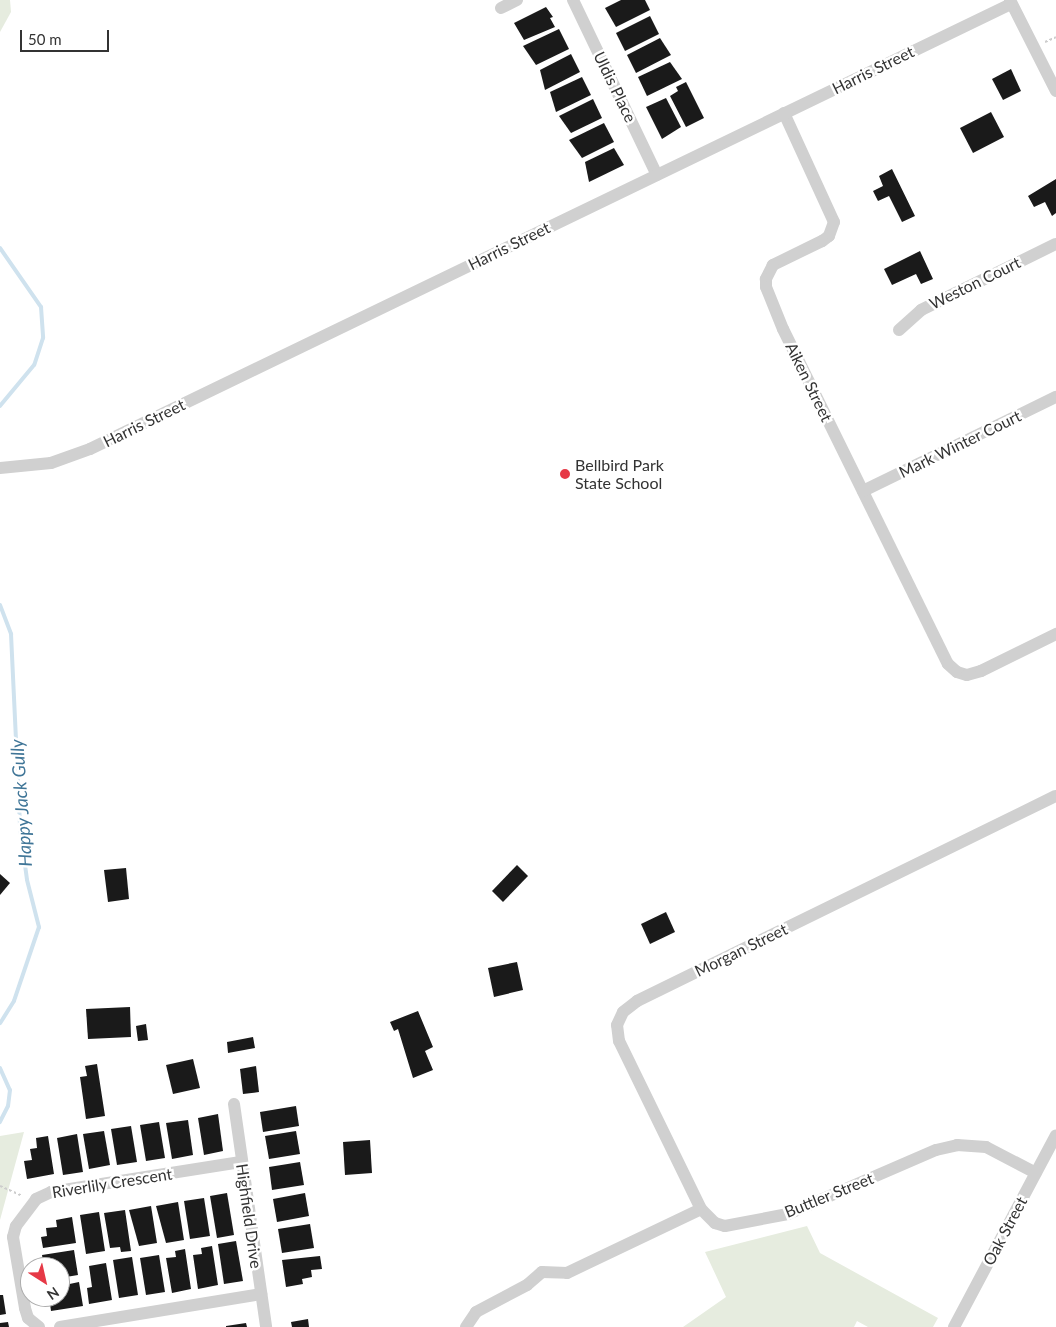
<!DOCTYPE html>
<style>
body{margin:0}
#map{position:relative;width:1056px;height:1327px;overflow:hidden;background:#fff;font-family:Lato,sans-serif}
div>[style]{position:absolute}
.green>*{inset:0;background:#e6ecdf}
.stream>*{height:4px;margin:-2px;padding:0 2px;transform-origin:2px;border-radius:2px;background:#cfe2ee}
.building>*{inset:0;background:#1a1a1a}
.path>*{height:2px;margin-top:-1px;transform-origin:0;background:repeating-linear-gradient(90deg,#cdcdcd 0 2.5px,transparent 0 5px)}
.street>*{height:12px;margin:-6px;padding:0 6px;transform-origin:6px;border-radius:6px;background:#d0d0d0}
.dots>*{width:14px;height:14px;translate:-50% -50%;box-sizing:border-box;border:2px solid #fff;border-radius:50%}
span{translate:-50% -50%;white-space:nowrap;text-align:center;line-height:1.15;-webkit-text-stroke:5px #fff;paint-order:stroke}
.street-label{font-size:16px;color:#333}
.poi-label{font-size:16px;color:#333}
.left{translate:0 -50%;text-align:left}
.water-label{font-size:18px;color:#3f7597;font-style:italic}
.north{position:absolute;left:20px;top:1257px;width:50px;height:50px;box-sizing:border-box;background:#fff;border:1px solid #adadad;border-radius:50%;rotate:145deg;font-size:14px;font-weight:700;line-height:20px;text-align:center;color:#333}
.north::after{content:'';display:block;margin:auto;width:18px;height:22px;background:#e63946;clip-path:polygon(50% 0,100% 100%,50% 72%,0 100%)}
.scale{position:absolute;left:20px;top:30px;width:89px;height:22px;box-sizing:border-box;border:2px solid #333;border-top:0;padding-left:6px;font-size:15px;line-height:18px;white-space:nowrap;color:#333;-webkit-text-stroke:4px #fff;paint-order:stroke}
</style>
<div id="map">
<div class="green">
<i style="clip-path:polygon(0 0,10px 0,11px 12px,0 32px)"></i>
<i style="clip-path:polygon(24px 1132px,0 1220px,0 1136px)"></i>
<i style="clip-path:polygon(807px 1226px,820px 1253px,938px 1318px,933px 1327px,868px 1327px,857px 1321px,854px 1327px,683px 1327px,726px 1297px,705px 1252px)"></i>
</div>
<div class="stream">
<i style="left:0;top:248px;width:72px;rotate:55.2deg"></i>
<i style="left:41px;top:307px;width:31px;rotate:86deg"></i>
<i style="left:43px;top:338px;width:28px;rotate:108deg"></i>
<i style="left:34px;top:365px;width:53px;rotate:129.7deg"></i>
<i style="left:0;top:605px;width:31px;rotate:69deg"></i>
<i style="left:11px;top:634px;width:194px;rotate:87.3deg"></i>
<i style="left:20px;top:828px;width:52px;rotate:82.3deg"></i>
<i style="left:27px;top:880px;width:49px;rotate:75.7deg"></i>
<i style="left:39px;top:927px;width:78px;rotate:108.7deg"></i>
<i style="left:14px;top:1001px;width:26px;rotate:122deg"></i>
<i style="left:0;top:1068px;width:24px;rotate:66deg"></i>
<i style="left:10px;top:1090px;width:16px;rotate:97deg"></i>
<i style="left:8px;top:1106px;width:18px;rotate:117deg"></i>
</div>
<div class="building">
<i style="clip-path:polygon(621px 0,645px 0,650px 10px,616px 27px,605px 8px)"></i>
<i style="clip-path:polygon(546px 7px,553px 17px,550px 18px,555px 27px,524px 40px,514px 23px)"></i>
<i style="clip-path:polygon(650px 16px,659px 34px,625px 51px,616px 33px)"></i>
<i style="clip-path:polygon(559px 29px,569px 49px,536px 65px,523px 46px)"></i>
<i style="clip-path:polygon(660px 38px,671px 55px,636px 73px,627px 55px)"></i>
<i style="clip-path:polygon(571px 54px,580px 72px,545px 90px,540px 70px)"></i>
<i style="clip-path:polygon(670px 62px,682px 79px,647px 96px,638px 77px)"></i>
<i style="clip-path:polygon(1011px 69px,1021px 91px,1003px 100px,992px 79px)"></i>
<i style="clip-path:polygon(582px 77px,591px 95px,556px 112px,550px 92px)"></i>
<i style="clip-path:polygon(686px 82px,704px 118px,686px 127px,670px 96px,678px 91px,676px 87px)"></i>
<i style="clip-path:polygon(666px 98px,681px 127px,662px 139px,646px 107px)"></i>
<i style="clip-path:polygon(593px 99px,602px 118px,571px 133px,559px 116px)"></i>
<i style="clip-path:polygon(991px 112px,1004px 137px,973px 153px,960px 128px)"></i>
<i style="clip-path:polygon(604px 123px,614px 142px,582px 158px,569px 140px)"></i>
<i style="clip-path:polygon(614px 148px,624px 165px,589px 182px,585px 162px)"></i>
<i style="clip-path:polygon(892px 169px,915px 216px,902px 222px,889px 196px,878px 201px,873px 191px,883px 186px,879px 176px)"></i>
<i style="clip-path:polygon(1056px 179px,1056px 213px,1052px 216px,1045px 202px,1034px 207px,1028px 196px)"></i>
<i style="clip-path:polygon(920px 251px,933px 279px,921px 284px,916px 274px,892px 285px,884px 269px)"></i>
<i style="clip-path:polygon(517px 865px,528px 876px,503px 902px,492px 891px)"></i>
<i style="clip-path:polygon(126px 868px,129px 899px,108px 902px,104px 870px)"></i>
<i style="clip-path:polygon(0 874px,10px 883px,0 895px)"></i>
<i style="clip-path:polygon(666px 912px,675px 932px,650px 944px,641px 924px)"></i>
<i style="clip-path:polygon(517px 962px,523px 990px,494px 997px,488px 968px)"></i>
<i style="clip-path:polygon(130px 1007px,131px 1037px,88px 1039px,86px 1009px)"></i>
<i style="clip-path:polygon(418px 1011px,433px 1047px,425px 1051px,433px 1070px,413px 1078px,398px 1029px,394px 1031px,390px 1022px)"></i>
<i style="clip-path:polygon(146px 1024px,148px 1040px,138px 1041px,136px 1026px)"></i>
<i style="clip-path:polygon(253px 1037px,255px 1048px,228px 1053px,227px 1042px)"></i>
<i style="clip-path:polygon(193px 1059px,200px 1088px,173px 1094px,166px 1065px)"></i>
<i style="clip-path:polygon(97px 1064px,105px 1116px,86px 1119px,80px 1077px,87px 1076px,85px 1066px)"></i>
<i style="clip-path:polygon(256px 1066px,259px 1092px,243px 1094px,240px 1069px)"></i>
<i style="clip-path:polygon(296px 1106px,299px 1126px,263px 1132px,260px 1112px)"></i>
<i style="clip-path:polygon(218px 1114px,223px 1151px,204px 1155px,198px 1118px)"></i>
<i style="clip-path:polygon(188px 1120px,193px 1155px,172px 1159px,166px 1123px)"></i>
<i style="clip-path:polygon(159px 1122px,165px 1158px,146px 1161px,140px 1125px)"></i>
<i style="clip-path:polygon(131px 1126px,137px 1162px,117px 1165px,111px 1129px)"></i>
<i style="clip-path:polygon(104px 1131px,110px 1165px,89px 1169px,83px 1134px)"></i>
<i style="clip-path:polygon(296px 1131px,300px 1154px,269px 1159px,265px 1136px)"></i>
<i style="clip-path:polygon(77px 1134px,83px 1172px,63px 1175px,57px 1138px)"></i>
<i style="clip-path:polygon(48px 1136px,54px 1174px,27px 1179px,24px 1161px,32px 1160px,30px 1149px,37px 1148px,36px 1138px)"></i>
<i style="clip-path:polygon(370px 1140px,372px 1173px,345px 1175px,343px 1142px)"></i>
<i style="clip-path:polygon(300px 1162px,304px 1185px,272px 1190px,269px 1167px)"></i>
<i style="clip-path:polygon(227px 1193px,234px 1235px,217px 1238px,210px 1196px)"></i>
<i style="clip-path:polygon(305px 1193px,309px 1216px,277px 1222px,273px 1199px)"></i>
<i style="clip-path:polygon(204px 1198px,210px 1236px,190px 1239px,184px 1201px)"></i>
<i style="clip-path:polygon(178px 1202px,184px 1240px,166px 1243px,156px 1206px)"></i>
<i style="clip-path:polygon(151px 1206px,157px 1243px,139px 1246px,129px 1210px)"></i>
<i style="clip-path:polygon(125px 1210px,131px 1251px,121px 1252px,120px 1247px,110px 1248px,104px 1213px)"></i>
<i style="clip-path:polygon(99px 1212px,105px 1251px,86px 1254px,80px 1215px)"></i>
<i style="clip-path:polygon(72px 1217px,76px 1243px,43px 1248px,41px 1237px,47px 1236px,46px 1228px,57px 1227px,56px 1220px)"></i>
<i style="clip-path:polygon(310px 1224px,314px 1248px,282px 1253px,278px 1229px)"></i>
<i style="clip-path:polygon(236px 1241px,243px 1281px,224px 1284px,218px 1244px)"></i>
<i style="clip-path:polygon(212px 1246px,218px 1285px,198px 1289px,193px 1255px,202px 1254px,201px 1248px)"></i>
<i style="clip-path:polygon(185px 1249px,191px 1289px,172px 1293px,166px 1258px,176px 1257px,175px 1251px)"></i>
<i style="clip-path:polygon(74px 1250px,78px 1275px,60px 1278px,60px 1267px,44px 1267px,42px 1255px)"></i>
<i style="clip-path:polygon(159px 1255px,165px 1292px,146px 1295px,140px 1258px)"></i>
<i style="clip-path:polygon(320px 1256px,322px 1269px,311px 1270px,312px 1277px,302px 1279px,303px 1284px,286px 1287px,282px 1260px)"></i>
<i style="clip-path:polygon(132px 1257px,138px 1295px,119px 1298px,113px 1260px)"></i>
<i style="clip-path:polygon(106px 1263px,112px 1300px,89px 1304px,87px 1288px,92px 1287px,89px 1266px)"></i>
<i style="clip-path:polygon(79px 1282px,83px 1306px,51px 1311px,49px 1297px,60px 1297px,60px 1286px)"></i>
<i style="clip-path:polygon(0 1295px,3px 1295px,6px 1314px,0 1315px)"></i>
<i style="clip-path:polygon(308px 1319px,309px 1327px,292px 1327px,291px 1322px)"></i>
<i style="clip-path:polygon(8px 1322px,9px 1327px,0 1327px,0 1323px)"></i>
<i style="clip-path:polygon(246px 1323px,247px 1327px,226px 1327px,226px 1326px)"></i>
</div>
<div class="path">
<i style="left:1045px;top:42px;width:12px;rotate:-24deg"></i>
<i style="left:0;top:1186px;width:24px;rotate:24deg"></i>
</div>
<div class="street">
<i style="left:573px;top:0;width:194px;rotate:64.4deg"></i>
<i style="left:1010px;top:0;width:102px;rotate:63.2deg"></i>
<i style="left:501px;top:8px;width:18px;rotate:-27deg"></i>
<i style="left:784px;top:113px;width:120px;rotate:65.4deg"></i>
<i style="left:834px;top:222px;width:15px;rotate:110deg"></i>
<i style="left:829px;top:236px;width:9px;rotate:144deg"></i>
<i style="left:822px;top:241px;width:55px;rotate:153.9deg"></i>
<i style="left:773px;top:265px;width:16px;rotate:117deg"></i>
<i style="left:766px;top:279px;width:8px;rotate:90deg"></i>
<i style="left:766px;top:287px;width:45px;rotate:68deg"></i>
<i style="left:783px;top:329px;width:373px;rotate:63.8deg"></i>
<i style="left:948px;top:664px;width:12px;rotate:42deg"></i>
<i style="left:957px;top:672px;width:10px;rotate:17deg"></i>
<i style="left:967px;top:675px;width:15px;rotate:-16deg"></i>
<i style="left:981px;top:671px;width:84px;rotate:-26.3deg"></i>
<i style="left:899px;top:330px;width:30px;rotate:-42deg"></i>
<i style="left:921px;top:310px;width:150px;rotate:-26.1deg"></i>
<i style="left:0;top:468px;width:51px;rotate:-5.6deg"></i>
<i style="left:51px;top:463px;width:41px;rotate:-19.7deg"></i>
<i style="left:90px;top:449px;width:1023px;rotate:-25.79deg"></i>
<i style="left:863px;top:491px;width:215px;rotate:-26deg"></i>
<i style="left:234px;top:1104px;width:225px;rotate:81.8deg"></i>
<i style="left:701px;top:1209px;width:187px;rotate:-116deg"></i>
<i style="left:619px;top:1041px;width:16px;rotate:-97deg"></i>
<i style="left:617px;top:1025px;width:14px;rotate:-65deg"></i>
<i style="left:623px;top:1012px;width:18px;rotate:-38deg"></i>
<i style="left:637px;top:1001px;width:466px;rotate:-26.1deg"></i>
<i style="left:39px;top:1327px;width:14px;rotate:-141deg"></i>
<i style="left:28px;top:1318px;width:10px;rotate:-107deg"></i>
<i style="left:25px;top:1308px;width:72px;rotate:-99.6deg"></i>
<i style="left:13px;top:1237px;width:11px;rotate:-75deg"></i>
<i style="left:16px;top:1226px;width:34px;rotate:-53deg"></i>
<i style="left:36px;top:1199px;width:17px;rotate:-25deg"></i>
<i style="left:51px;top:1192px;width:192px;rotate:-9deg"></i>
<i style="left:60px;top:1327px;width:204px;rotate:-9.3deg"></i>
<i style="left:466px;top:1327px;width:18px;rotate:-56deg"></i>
<i style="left:476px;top:1312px;width:58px;rotate:-27.9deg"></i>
<i style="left:527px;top:1285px;width:20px;rotate:-41deg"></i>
<i style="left:542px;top:1272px;width:25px;rotate:2deg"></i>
<i style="left:567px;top:1273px;width:148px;rotate:-25.5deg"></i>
<i style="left:701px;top:1209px;width:20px;rotate:45deg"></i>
<i style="left:715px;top:1223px;width:10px;rotate:17deg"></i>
<i style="left:725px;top:1226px;width:64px;rotate:-10.8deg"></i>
<i style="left:788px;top:1214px;width:161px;rotate:-23.4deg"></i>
<i style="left:936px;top:1150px;width:22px;rotate:-13deg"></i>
<i style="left:957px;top:1145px;width:29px;rotate:4deg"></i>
<i style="left:986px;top:1147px;width:56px;rotate:27.5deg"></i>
<i style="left:954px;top:1327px;width:217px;rotate:-62deg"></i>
</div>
<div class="dots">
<i style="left:565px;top:474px;background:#e63946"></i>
</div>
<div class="street-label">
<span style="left:873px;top:70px;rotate:-26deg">Harris Street</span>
<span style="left:615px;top:87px;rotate:64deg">Uldis Place</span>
<span style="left:509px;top:246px;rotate:-26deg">Harris Street</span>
<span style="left:975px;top:283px;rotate:-26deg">Weston Court</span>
<span style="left:809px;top:382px;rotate:64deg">Aiken Street</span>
<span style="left:144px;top:423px;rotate:-26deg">Harris Street</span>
<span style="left:960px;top:444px;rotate:-26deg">Mark Winter Court</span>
<span style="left:741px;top:950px;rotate:-26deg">Morgan Street</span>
<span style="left:112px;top:1183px;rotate:-9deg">Riverlily Crescent</span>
<span style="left:829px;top:1195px;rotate:-22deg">Buttler Street</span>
<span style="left:249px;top:1216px;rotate:82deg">Highfield Drive</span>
<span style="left:1005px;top:1231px;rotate:-62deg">Oak Street</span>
</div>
<div class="poi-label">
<span class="left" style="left:575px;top:474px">Bellbird Park<br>State School</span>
</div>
<div class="water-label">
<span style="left:21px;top:803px;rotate:-94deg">Happy Jack Gully</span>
</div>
<div class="north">N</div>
<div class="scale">50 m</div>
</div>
